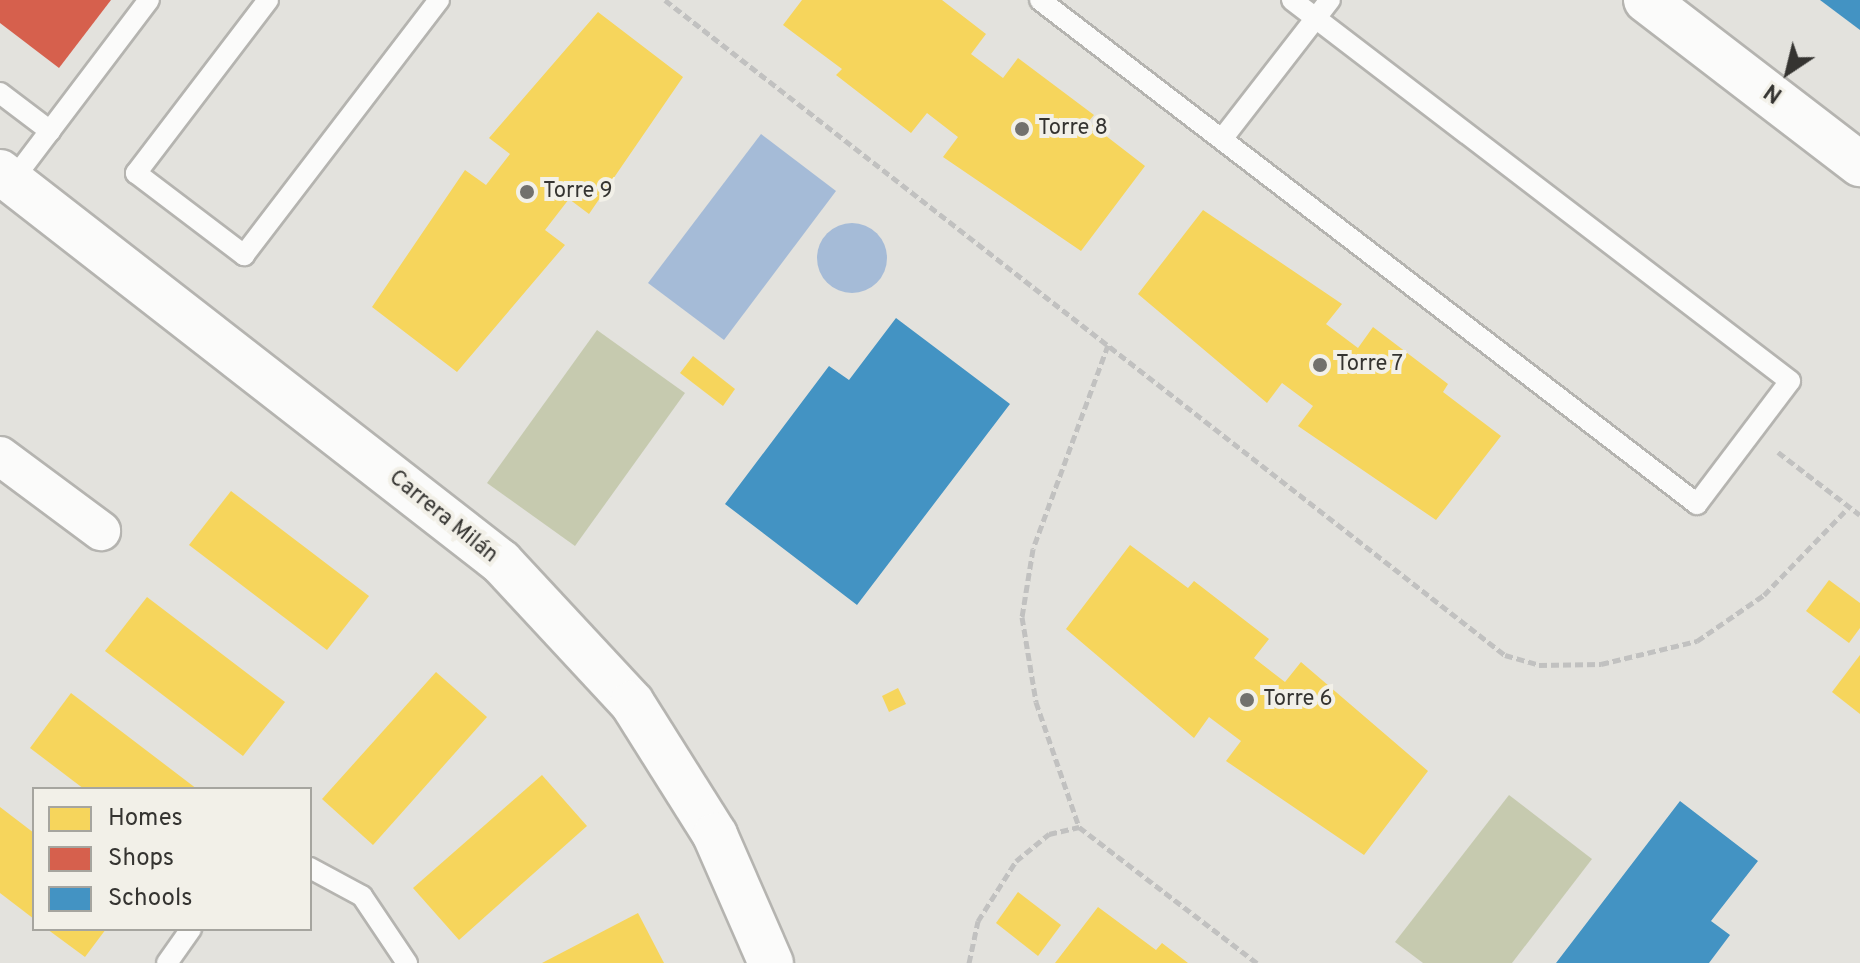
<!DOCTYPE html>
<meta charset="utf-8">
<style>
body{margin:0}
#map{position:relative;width:1860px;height:963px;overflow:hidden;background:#e3e2dd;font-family:Overpass,sans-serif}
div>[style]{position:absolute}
.green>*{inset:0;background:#c6caaf}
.water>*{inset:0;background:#a5bbd7}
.round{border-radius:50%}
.homes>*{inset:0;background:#f6d55c}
.shops>*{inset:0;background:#d6604d}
.schools>*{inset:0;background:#4393c3}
.path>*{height:5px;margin-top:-2.5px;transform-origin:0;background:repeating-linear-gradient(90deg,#c1c1c0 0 8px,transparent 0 12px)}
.roads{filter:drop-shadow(2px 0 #b5b4b0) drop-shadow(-2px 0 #b5b4b0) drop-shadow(0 2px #b5b4b0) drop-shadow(0 -2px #b5b4b0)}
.lane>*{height:20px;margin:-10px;padding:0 10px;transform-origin:10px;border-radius:10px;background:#fbfbfa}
.street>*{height:38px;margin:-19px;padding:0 19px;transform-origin:19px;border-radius:19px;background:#fbfbfa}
.secondary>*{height:44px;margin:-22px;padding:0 22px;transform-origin:22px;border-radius:22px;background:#fbfbfa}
.dots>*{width:22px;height:22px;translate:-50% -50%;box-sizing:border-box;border:4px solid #f2f0e8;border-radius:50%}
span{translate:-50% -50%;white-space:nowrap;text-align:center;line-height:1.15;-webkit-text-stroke:8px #f2f0e8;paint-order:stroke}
.poi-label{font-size:22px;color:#353431}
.left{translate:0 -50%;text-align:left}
.street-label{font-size:22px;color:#353431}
.legend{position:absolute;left:32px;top:787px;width:280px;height:144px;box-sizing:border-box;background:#f2f0e8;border:2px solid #a6a59f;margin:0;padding:10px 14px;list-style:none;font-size:24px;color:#353431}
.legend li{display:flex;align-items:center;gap:16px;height:40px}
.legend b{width:40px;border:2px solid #a6a59f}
.north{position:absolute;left:1748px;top:32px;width:80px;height:80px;-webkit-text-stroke:6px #f2f0e8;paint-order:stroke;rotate:215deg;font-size:22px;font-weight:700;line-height:32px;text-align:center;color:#353431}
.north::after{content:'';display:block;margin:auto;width:28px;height:36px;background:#353431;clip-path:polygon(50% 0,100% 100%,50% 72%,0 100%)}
</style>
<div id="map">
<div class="green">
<i style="clip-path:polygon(597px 330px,685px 393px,575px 546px,487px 483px)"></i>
<i style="clip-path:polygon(1509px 795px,1592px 859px,1512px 963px,1423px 963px,1395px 942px)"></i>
</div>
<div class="water">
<i style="clip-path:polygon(761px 134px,836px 191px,724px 340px,648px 283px)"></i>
<i class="round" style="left:817px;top:223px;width:70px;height:70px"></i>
</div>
<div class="homes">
<i style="clip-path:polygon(802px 0,942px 0,986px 34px,971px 54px,1003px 78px,1018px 58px,1094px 115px,1088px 122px,1145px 166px,1081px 251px,943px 157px,958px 137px,927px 113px,911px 133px,836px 75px,842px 69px,783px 25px)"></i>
<i style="clip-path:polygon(598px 12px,683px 77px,589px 214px,569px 199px,545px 230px,565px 245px,457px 372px,372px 307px,465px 170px,486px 185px,510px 154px,489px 138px)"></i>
<i style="clip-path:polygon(1203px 210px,1342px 304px,1326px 324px,1358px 348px,1373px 327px,1448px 384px,1443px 392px,1501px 436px,1436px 520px,1298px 426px,1313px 406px,1282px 383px,1267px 403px,1138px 294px)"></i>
<i style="clip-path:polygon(693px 356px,735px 389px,723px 406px,680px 373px)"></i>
<i style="clip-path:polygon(231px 491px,369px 596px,327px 650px,189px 545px)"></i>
<i style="clip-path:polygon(1130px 545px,1188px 588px,1194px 581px,1269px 639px,1254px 658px,1285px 682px,1301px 662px,1428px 771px,1364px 855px,1226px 761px,1241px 741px,1209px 717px,1194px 738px,1066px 629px)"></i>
<i style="clip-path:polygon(1829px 580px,1860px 603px,1860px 628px,1849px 643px,1806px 611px)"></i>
<i style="clip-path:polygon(147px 597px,285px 702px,243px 756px,105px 651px)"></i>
<i style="clip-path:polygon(1860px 655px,1860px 714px,1832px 692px)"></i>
<i style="clip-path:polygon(436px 672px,487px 717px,373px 845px,322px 799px)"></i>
<i style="clip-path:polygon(898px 688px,906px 704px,889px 712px,882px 696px)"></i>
<i style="clip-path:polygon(71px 693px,197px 789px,84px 789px,30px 748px)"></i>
<i style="clip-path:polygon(542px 775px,587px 826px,459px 940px,413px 888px)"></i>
<i style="clip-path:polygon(0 807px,34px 833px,34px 919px,0 893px)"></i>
<i style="clip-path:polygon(1018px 892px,1061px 925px,1038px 956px,996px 923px)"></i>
<i style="clip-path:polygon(1098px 907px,1156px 950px,1162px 943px,1188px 963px,1055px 963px)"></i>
<i style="clip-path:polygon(638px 913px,664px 963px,542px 963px)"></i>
<i style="clip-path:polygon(47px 929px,106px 929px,85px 957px)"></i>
</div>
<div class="shops">
<i style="clip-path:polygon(0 0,111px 0,59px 68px,0 23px)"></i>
</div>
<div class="schools">
<i style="clip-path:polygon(1820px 0,1860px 0,1860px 30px)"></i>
<i style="clip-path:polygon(896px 318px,1010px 404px,857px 605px,725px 504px,829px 366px,849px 380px)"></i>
<i style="clip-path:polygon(1680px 801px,1758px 861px,1711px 921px,1730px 935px,1709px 963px,1556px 963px)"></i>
</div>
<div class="path">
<i style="left:665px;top:0;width:1065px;rotate:37.95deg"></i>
<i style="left:1505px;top:655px;width:35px;rotate:16deg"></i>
<i style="left:1539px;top:665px;width:62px;rotate:-0.9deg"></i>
<i style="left:1601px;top:664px;width:99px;rotate:-13.5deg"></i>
<i style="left:1697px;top:641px;width:81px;rotate:-34.5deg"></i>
<i style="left:1764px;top:595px;width:122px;rotate:-46deg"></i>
<i style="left:1108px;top:345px;width:217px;rotate:110.2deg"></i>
<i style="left:1033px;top:549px;width:69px;rotate:99.2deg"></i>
<i style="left:1022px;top:617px;width:86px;rotate:80.6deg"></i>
<i style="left:1036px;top:702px;width:132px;rotate:71deg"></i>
<i style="left:1079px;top:827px;width:224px;rotate:37.4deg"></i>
<i style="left:1778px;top:452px;width:103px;rotate:37.5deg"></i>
<i style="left:969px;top:963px;width:43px;rotate:-77.9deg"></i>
<i style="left:978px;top:921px;width:71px;rotate:-57.7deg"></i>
<i style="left:1016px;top:861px;width:43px;rotate:-39.3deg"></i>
<i style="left:1049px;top:834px;width:31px;rotate:-13deg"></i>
</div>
<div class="roads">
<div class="lane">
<i style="left:268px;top:0;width:218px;rotate:127.3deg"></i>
<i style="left:136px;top:173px;width:136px;rotate:37.2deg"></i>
<i style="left:244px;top:255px;width:321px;rotate:-52.6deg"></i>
<i style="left:1040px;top:0;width:828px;rotate:37.49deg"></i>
<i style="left:1697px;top:504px;width:154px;rotate:-52.9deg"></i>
<i style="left:1790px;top:381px;width:627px;rotate:-142.58deg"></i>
<i style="left:0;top:93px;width:63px;rotate:37.2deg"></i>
<i style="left:1222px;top:139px;width:176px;rotate:-52.2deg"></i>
<i style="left:12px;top:181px;width:227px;rotate:-52.9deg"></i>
<i style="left:310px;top:868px;width:59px;rotate:28.3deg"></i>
<i style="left:362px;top:896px;width:81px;rotate:56.1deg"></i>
<i style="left:167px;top:963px;width:42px;rotate:-54.8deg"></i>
</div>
<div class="street">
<i style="left:0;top:456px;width:126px;rotate:36.6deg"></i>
</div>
<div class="secondary">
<i style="left:1646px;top:0;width:270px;rotate:37.5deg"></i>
<i style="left:0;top:172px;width:635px;rotate:37.9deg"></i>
<i style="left:501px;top:562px;width:192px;rotate:47.1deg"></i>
<i style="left:632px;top:703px;width:156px;rotate:57.8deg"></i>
<i style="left:715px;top:835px;width:140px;rotate:66.4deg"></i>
</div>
</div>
<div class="dots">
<i style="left:1022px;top:129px;background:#72716d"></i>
<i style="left:527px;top:192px;background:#72716d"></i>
<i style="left:1320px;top:365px;background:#72716d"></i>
<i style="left:1247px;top:700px;background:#72716d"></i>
</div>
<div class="poi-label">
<span class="left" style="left:1038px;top:129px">Torre 8</span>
<span class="left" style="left:543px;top:192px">Torre 9</span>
<span class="left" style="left:1336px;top:365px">Torre 7</span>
<span class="left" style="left:1263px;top:700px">Torre 6</span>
</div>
<div class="street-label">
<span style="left:443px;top:517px;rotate:39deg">Carrera Milán</span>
</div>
<ul class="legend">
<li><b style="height:22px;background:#f6d55c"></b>Homes</li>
<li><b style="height:22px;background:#d6604d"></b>Shops</li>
<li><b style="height:22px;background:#4393c3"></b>Schools</li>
</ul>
<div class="north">N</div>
</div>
